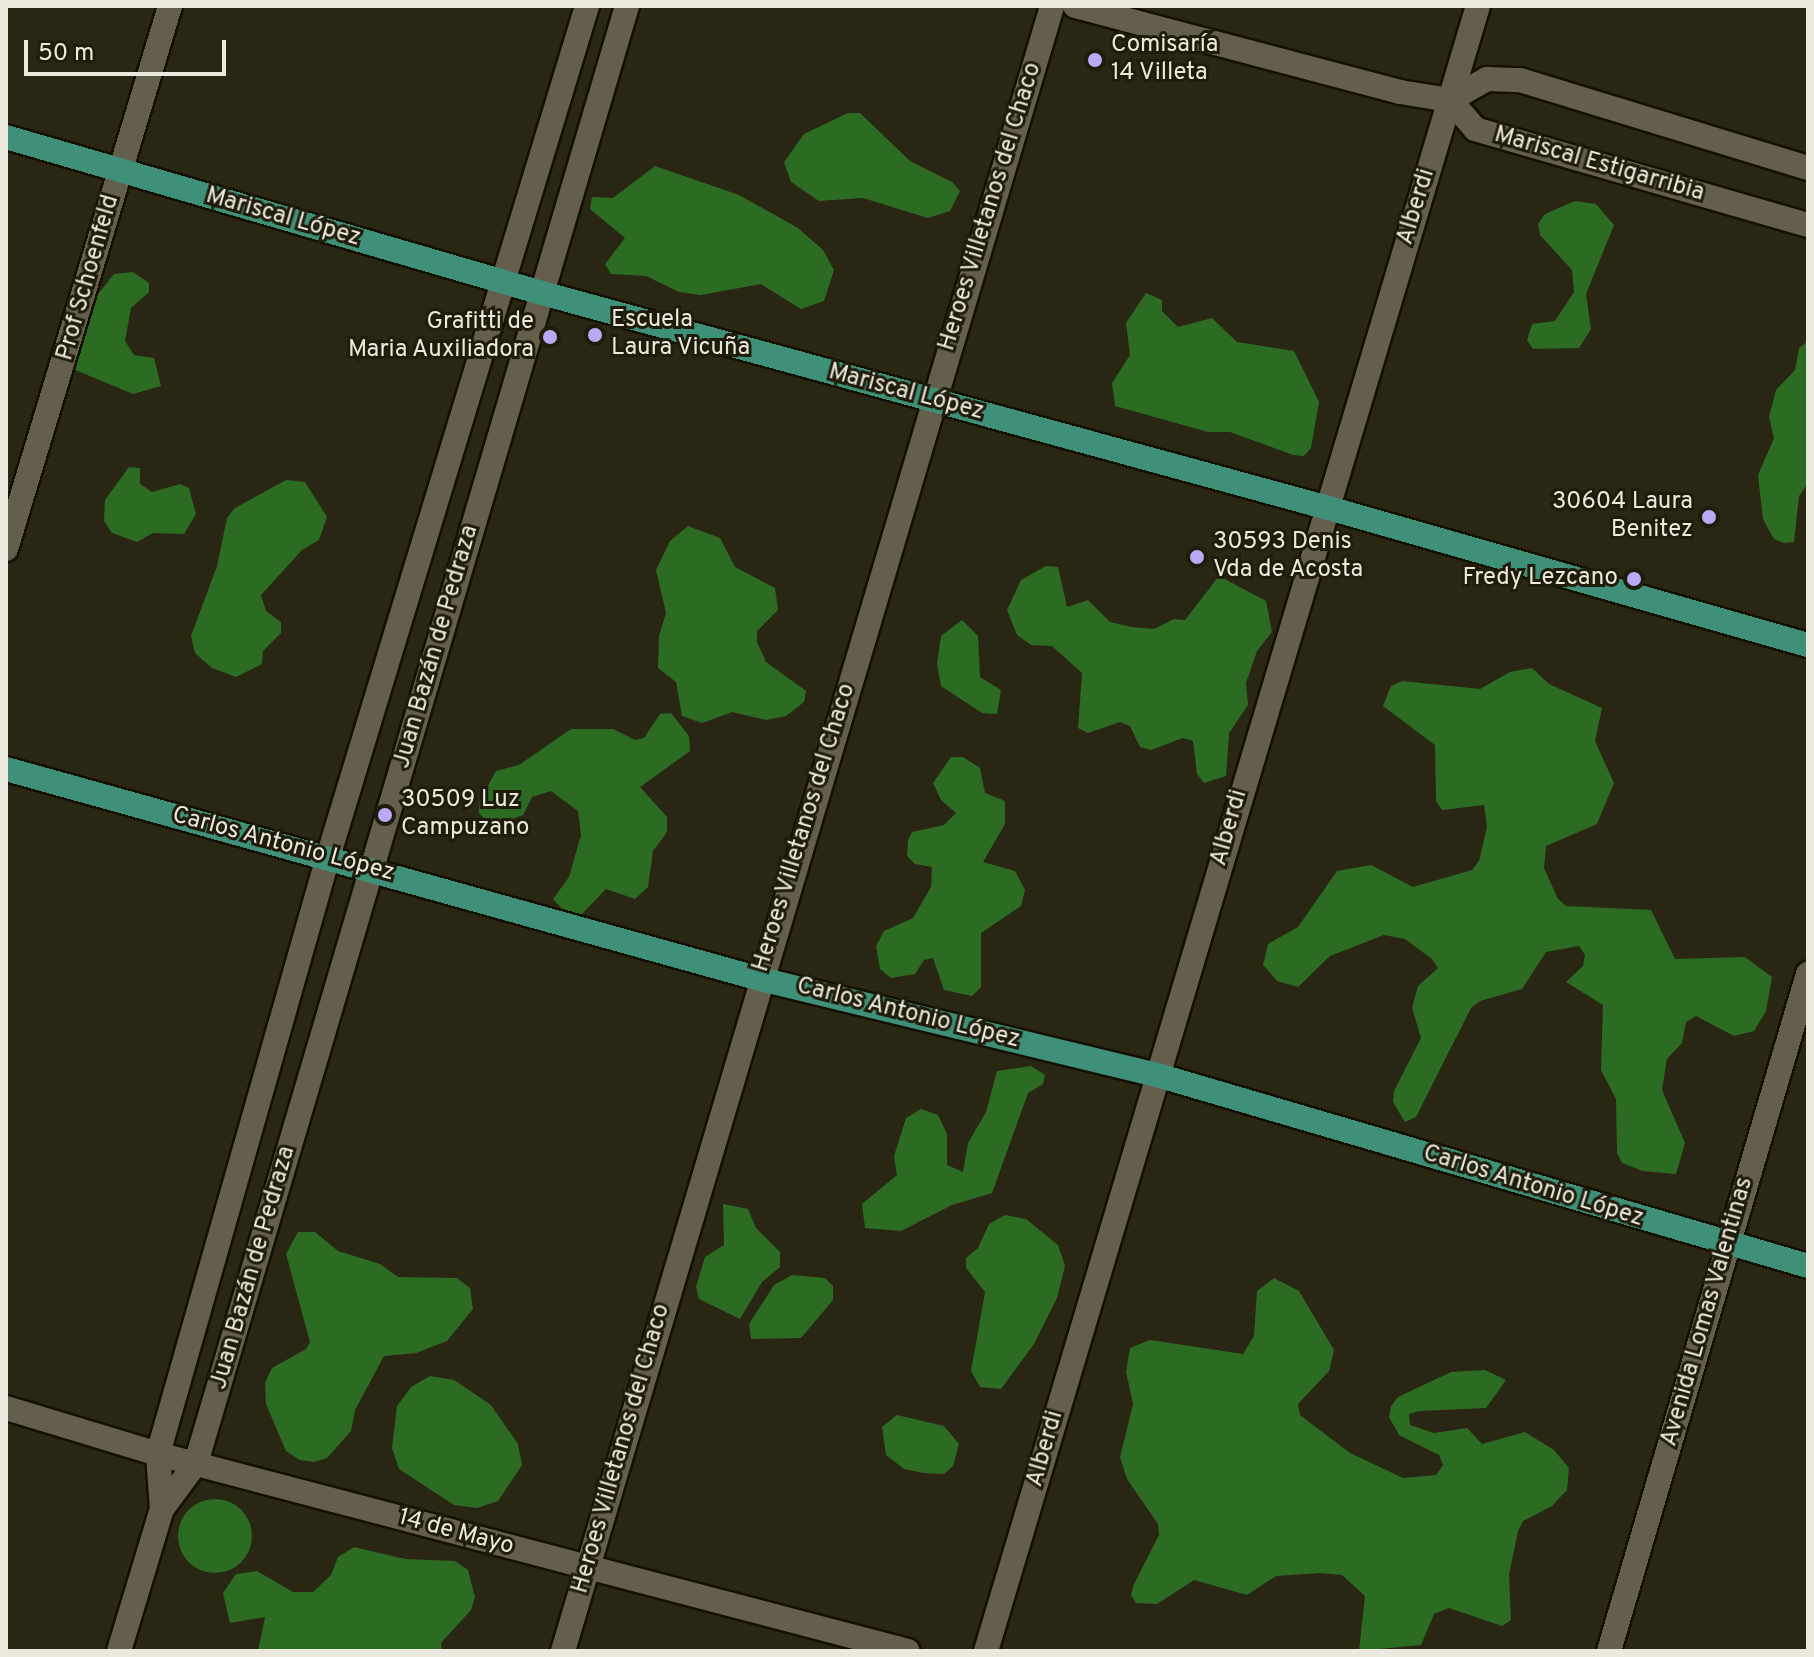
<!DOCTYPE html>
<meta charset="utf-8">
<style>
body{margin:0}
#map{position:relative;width:1814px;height:1657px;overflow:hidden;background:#2a2614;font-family:Overpass,sans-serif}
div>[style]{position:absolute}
.forest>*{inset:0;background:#2b6c22}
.round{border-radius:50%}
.roads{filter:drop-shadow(2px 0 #130f01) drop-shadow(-2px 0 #130f01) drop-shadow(0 2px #130f01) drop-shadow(0 -2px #130f01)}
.minor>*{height:24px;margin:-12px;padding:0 12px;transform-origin:12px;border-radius:12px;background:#645f4c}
.major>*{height:24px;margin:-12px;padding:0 12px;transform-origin:12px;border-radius:12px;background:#3e9079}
.dots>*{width:22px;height:22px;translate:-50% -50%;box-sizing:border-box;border:4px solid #201c0b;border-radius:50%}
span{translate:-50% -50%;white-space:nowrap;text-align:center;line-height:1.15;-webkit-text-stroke:6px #201c0b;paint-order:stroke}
.poi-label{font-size:24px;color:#ebe8dd}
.left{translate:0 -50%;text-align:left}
.right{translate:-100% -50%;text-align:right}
.street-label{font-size:24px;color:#ebe8dd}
.frame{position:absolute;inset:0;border:8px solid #ebe8dd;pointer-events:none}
.scale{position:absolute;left:24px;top:40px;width:202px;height:36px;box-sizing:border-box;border:4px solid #ebe8dd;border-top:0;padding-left:10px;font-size:24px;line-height:28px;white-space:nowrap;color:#ebe8dd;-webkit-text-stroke:6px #201c0b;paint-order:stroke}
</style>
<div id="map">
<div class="forest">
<i style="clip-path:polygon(848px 113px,860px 113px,910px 161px,952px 182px,960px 191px,950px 211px,928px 218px,863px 198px,819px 201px,791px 182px,784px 162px,804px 134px)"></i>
<i style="clip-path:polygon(655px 166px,739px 195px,798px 228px,823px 250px,834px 270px,824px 301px,801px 309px,761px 284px,701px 295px,679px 292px,646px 276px,611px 274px,605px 264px,625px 238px,590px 209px,592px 197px,613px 198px)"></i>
<i style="clip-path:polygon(1575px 201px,1596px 204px,1614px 225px,1586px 294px,1591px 329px,1579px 348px,1533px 349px,1527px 340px,1532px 324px,1555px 321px,1574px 292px,1572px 270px,1540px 235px,1538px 224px,1545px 214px)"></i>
<i style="clip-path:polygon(133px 272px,149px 283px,149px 292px,131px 308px,125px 341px,134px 355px,154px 358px,161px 386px,133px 394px,73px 369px,87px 308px,114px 274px)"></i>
<i style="clip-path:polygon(1146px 293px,1162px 300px,1162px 311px,1178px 327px,1212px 318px,1237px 342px,1294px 351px,1319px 402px,1311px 448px,1304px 456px,1293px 455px,1230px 432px,1208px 432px,1115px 406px,1112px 383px,1130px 355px,1126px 323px)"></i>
<i style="clip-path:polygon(1808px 341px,1808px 483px,1799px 496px,1794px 542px,1784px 543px,1774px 539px,1763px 519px,1758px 475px,1774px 438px,1769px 417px,1776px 390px,1795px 370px,1799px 348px)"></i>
<i style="clip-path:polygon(129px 467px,140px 468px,140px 484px,152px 492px,180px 484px,189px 488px,196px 514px,184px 534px,153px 533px,137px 542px,112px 533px,104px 521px,105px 500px)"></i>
<i style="clip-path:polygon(286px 480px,305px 482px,327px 517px,319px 540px,302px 550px,261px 595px,266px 611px,281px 622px,281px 633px,263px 651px,262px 664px,236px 677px,212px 668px,195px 653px,191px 636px,217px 566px,227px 518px,235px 508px)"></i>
<i style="clip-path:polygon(688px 526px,720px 538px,735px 567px,775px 588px,778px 610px,757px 631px,757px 642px,766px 662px,806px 691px,804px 702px,786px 716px,766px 720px,732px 712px,702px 723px,682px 716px,676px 682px,658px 668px,659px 636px,666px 613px,656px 570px,670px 541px)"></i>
<i style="clip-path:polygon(1046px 566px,1058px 567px,1067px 607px,1088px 600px,1110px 622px,1132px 627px,1154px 629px,1174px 619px,1185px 620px,1219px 576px,1266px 601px,1272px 632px,1257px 651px,1246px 683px,1248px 705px,1229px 733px,1226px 776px,1204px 783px,1197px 774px,1193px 741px,1183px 738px,1151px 750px,1140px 747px,1130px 726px,1120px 722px,1088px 733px,1078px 728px,1082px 673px,1052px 646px,1031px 645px,1017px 635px,1007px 610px,1021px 580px)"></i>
<i style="clip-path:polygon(962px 620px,978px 636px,980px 677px,1001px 690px,997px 714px,982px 713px,941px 686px,937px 664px,941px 636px)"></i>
<i style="clip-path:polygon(1532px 668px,1549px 684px,1602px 708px,1595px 741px,1614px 783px,1597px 824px,1546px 846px,1544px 868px,1558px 899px,1566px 906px,1651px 910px,1675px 959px,1745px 957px,1772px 977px,1766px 1011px,1754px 1031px,1734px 1036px,1696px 1016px,1686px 1022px,1682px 1043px,1667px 1059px,1662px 1090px,1685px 1143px,1676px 1174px,1643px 1171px,1622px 1163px,1617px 1153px,1616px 1099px,1601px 1070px,1603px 1005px,1566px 982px,1583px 966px,1585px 955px,1579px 946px,1546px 952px,1522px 989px,1480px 1001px,1471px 1008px,1416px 1117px,1405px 1122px,1393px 1102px,1394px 1091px,1421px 1038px,1412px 1008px,1418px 986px,1438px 968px,1432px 959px,1405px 939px,1384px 935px,1330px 956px,1298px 987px,1277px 981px,1263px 965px,1268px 944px,1298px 927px,1337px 871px,1371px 865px,1413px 887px,1472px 870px,1479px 861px,1487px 827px,1484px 805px,1442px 810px,1436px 801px,1435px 745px,1383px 706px,1391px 686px,1402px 681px,1480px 689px,1510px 672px)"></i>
<i style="clip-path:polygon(671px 713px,689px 736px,690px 751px,640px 787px,667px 817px,667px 832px,653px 851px,648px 887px,635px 899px,606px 889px,579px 917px,564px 911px,553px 899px,569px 877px,581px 835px,578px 811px,551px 791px,532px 797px,523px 815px,492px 827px,479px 813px,480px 800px,496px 771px,519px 765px,571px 729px,613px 729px,635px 740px,644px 738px,660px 714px)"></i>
<i style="clip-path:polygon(951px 757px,963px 757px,980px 768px,985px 793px,1005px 801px,1005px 824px,983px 862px,1015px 871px,1025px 890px,1021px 906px,981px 933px,981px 987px,972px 996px,944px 990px,933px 958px,924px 960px,915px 974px,891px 978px,880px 969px,876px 946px,884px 931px,913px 918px,931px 887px,932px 867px,915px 864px,907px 856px,908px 840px,912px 832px,944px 825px,956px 813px,941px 800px,933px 783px)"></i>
<i style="clip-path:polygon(1031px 1066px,1045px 1075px,1043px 1084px,1028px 1093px,992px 1193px,952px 1205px,901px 1231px,865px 1228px,862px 1204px,897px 1175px,894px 1156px,906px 1118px,921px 1109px,938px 1115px,947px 1134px,947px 1165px,963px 1172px,968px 1143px,986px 1112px,997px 1071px)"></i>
<i style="clip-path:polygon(723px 1204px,748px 1209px,756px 1228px,780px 1252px,780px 1267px,762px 1282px,740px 1319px,699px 1299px,696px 1287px,705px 1257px,724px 1245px)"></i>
<i style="clip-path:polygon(1005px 1215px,1026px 1219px,1058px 1245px,1065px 1266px,1057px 1298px,1034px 1344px,1001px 1389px,980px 1387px,971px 1371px,985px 1292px,966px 1268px,966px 1258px,978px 1248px,989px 1224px)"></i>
<i style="clip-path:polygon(298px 1232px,315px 1232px,338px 1251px,380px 1264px,398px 1277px,457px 1278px,470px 1288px,473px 1309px,447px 1341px,416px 1353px,384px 1356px,355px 1410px,351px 1431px,327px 1458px,314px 1462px,300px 1460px,286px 1451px,266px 1404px,265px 1383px,272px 1368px,306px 1349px,310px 1342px,286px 1254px)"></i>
<i style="clip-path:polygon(792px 1275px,825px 1278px,833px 1286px,833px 1300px,801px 1338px,751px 1339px,749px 1324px,774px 1285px)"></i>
<i style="clip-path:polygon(1274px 1278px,1299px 1291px,1334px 1350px,1329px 1371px,1298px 1404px,1300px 1415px,1350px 1453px,1403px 1478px,1436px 1475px,1443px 1465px,1439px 1455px,1399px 1435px,1389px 1417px,1391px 1406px,1398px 1397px,1451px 1372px,1485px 1370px,1506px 1380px,1486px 1408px,1420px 1411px,1409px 1414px,1410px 1425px,1434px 1433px,1467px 1428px,1482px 1444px,1525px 1432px,1554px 1450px,1569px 1468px,1567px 1490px,1552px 1506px,1523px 1521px,1518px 1531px,1509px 1575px,1511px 1620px,1502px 1626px,1449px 1608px,1434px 1614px,1421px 1645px,1359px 1651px,1365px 1596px,1342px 1575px,1320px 1573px,1276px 1576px,1247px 1595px,1194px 1580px,1157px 1604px,1136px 1603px,1131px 1595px,1134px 1584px,1159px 1535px,1158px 1524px,1127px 1479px,1120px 1457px,1133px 1404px,1126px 1372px,1130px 1348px,1150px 1340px,1243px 1354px,1254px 1336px,1257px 1291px)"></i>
<i style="clip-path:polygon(430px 1376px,454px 1380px,491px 1405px,518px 1444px,522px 1465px,498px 1501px,477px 1508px,454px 1505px,399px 1469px,392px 1448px,397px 1406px,411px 1387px)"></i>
<i style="clip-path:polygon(897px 1415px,944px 1426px,959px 1444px,953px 1466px,944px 1474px,924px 1473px,904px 1469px,886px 1455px,882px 1427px)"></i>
<i class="round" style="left:178px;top:1499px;width:74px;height:74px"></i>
<i style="clip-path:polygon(354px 1547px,405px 1559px,455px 1561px,468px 1570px,475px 1597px,471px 1610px,441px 1643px,442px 1651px,258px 1651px,265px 1617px,230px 1623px,223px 1593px,236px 1574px,257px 1571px,293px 1592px,313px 1592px,331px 1575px,338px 1557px)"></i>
</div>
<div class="roads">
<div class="minor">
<i style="left:1075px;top:6px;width:336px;rotate:14.8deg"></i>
<i style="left:1400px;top:92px;width:51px;rotate:9.1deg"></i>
<i style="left:1450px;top:100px;width:38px;rotate:49deg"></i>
<i style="left:1475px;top:129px;width:347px;rotate:16.1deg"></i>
<i style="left:1450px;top:100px;width:43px;rotate:-29.6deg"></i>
<i style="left:1487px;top:79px;width:33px;rotate:2deg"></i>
<i style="left:1520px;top:80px;width:301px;rotate:17deg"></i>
<i style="left:6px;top:549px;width:567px;rotate:-73.19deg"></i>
<i style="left:6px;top:1408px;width:159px;rotate:16.8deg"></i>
<i style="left:158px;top:1454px;width:775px;rotate:14.72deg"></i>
<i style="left:162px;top:1509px;width:57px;rotate:-53.5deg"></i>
<i style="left:196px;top:1463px;width:1519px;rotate:-73.52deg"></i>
<i style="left:119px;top:1651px;width:148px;rotate:-73.2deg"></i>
<i style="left:162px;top:1509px;width:55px;rotate:-94.2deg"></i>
<i style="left:158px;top:1454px;width:621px;rotate:-74.11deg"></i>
<i style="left:328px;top:857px;width:890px;rotate:-73.07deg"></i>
<i style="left:563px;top:1651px;width:1716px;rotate:-73.44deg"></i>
<i style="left:986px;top:1651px;width:1717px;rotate:-73.35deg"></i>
<i style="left:1609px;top:1651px;width:706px;rotate:-73.62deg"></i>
</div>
<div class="major">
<i style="left:6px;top:137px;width:558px;rotate:16.23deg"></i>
<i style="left:542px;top:293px;width:812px;rotate:15.29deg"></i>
<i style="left:1325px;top:507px;width:502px;rotate:15.95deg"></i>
<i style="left:6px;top:769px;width:783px;rotate:15.56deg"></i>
<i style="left:760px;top:979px;width:408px;rotate:13.6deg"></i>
<i style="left:1157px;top:1075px;width:678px;rotate:16.35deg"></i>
</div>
</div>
<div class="dots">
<i style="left:1095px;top:60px;background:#bca9f5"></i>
<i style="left:595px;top:335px;background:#bca9f5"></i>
<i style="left:550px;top:337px;background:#bca9f5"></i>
<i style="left:1709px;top:517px;background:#bca9f5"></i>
<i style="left:1197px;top:557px;background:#bca9f5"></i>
<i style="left:1634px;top:579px;background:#bca9f5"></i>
<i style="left:385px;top:815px;background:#bca9f5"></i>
</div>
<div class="poi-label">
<span class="left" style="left:1111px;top:60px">Comisaría<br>14 Villeta</span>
<span class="left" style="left:611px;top:335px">Escuela<br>Laura Vicuña</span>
<span class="right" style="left:534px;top:337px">Grafitti de<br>Maria Auxiliadora</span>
<span class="right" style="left:1693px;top:517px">30604 Laura<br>Benitez</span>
<span class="left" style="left:1213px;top:557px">30593 Denis<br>Vda de Acosta</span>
<span class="right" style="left:1618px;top:579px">Fredy Lezcano</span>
<span class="left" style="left:401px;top:815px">30509 Luz<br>Campuzano</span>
</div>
<div class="street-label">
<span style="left:1599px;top:165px;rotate:16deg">Mariscal Estigarribia</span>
<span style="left:991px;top:207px;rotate:-73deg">Heroes Villetanos del Chaco</span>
<span style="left:1417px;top:207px;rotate:-73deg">Alberdi</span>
<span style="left:283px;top:218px;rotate:16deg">Mariscal López</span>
<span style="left:89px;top:278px;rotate:-74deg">Prof Schoenfeld</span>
<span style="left:906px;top:393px;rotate:15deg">Mariscal López</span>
<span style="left:437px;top:647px;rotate:-74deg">Juan Bazán de Pedraza</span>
<span style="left:805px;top:828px;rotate:-73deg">Heroes Villetanos del Chaco</span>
<span style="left:1230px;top:828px;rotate:-74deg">Alberdi</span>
<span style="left:283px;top:845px;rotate:15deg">Carlos Antonio López</span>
<span style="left:908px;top:1014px;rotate:14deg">Carlos Antonio López</span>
<span style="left:1533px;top:1187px;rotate:17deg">Carlos Antonio López</span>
<span style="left:254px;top:1268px;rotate:-74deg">Juan Bazán de Pedraza</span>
<span style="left:1708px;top:1312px;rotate:-74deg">Avenida Lomas Valentinas</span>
<span style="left:622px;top:1449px;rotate:-74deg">Heroes Villetanos del Chaco</span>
<span style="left:1046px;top:1449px;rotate:-74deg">Alberdi</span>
<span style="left:456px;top:1533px;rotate:15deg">14 de Mayo</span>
</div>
<div class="frame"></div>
<div class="scale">50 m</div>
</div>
